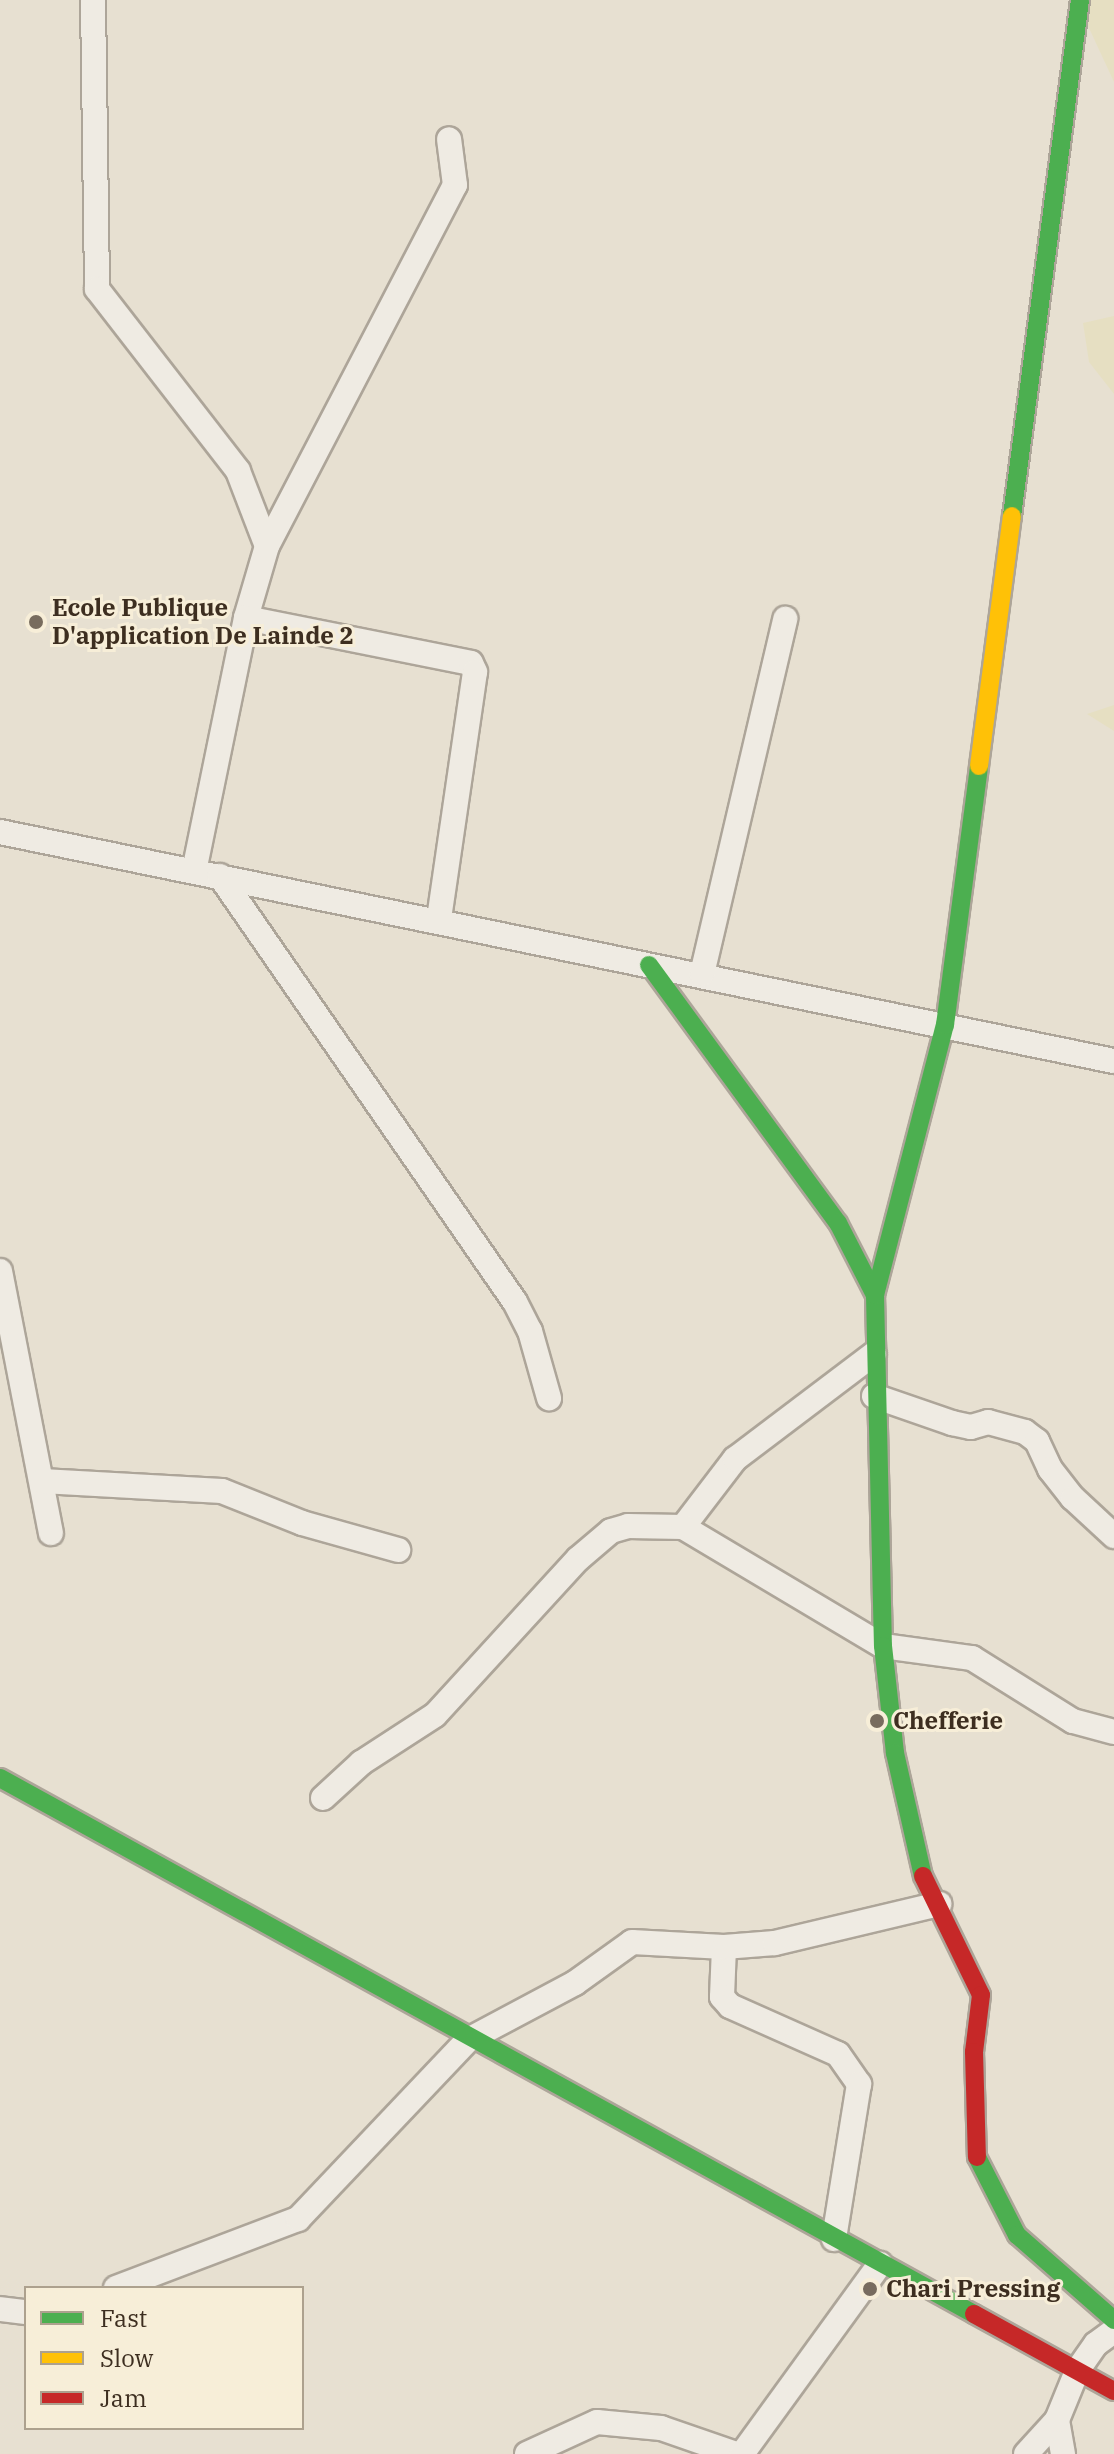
<!DOCTYPE html>
<style>
body{margin:0}
#map{position:relative;width:1114px;height:2454px;overflow:hidden;background:#e7e0d1;font-family:"IBM Plex Serif",serif}
div>[style]{position:absolute}
.farmland>*{inset:0;background:#e6dfc2}
.roads{filter:drop-shadow(2px 0 #ada599) drop-shadow(-2px 0 #ada599) drop-shadow(0 2px #ada599) drop-shadow(0 -2px #ada599)}
.street>*{height:24px;margin:-12px;padding:0 12px;transform-origin:12px;border-radius:12px;background:#efebe3}
.fast>*{height:18px;margin:-9px;padding:0 9px;transform-origin:9px;border-radius:9px;background:#4caf50}
.slow>*{height:18px;margin:-9px;padding:0 9px;transform-origin:9px;border-radius:9px;background:#ffc107}
.jam>*{height:18px;margin:-9px;padding:0 9px;transform-origin:9px;border-radius:9px;background:#c62828}
.dots>*{width:22px;height:22px;translate:-50% -50%;box-sizing:border-box;border:4px solid #f7eed8;border-radius:50%}
span{translate:-50% -50%;white-space:nowrap;text-align:center;line-height:1.15;-webkit-text-stroke:6px #f7eed8;paint-order:stroke}
.poi-label{font-size:24px;color:#3d2e20;font-weight:700}
.left{translate:0 -50%;text-align:left}
.legend{position:absolute;left:24px;top:2286px;width:280px;height:144px;box-sizing:border-box;background:#f7eed8;border:2px solid #ada18e;margin:0;padding:10px 14px;list-style:none;font-size:24px;color:#3d2e20}
.legend li{display:flex;align-items:center;gap:16px;height:40px}
.legend b{width:40px;border:2px solid #ada18e}
</style>
<div id="map">
<div class="farmland">
<i style="clip-path:polygon(1076px 0,1114px 0,1114px 82px)"></i>
<i style="clip-path:polygon(1114px 316px,1114px 394px,1089px 362px,1083px 323px)"></i>
<i style="clip-path:polygon(1114px 705px,1114px 731px,1087px 714px)"></i>
</div>
<div class="roads">
<div class="street">
<i style="left:93px;top:0;width:289px;rotate:89.2deg"></i>
<i style="left:97px;top:289px;width:230px;rotate:52.2deg"></i>
<i style="left:238px;top:471px;width:80px;rotate:68.9deg"></i>
<i style="left:267px;top:546px;width:75px;rotate:106.3deg"></i>
<i style="left:246px;top:618px;width:258px;rotate:101.6deg"></i>
<i style="left:267px;top:546px;width:407px;rotate:-62.5deg"></i>
<i style="left:455px;top:185px;width:46px;rotate:-97.4deg"></i>
<i style="left:246px;top:618px;width:229px;rotate:11.3deg"></i>
<i style="left:471px;top:663px;width:10px;rotate:66deg"></i>
<i style="left:475px;top:672px;width:251px;rotate:98.3deg"></i>
<i style="left:0;top:832px;width:1137px;rotate:11.62deg"></i>
<i style="left:220px;top:876px;width:518px;rotate:55.3deg"></i>
<i style="left:515px;top:1302px;width:33px;rotate:63deg"></i>
<i style="left:530px;top:1331px;width:70px;rotate:74.2deg"></i>
<i style="left:702px;top:974px;width:365px;rotate:-76.8deg"></i>
<i style="left:0;top:1271px;width:267px;rotate:79deg"></i>
<i style="left:874px;top:1396px;width:83px;rotate:19.1deg"></i>
<i style="left:952px;top:1423px;width:19px;rotate:12deg"></i>
<i style="left:971px;top:1427px;width:18px;rotate:-16deg"></i>
<i style="left:988px;top:1422px;width:38px;rotate:15deg"></i>
<i style="left:1025px;top:1432px;width:15px;rotate:37deg"></i>
<i style="left:1037px;top:1441px;width:31px;rotate:65deg"></i>
<i style="left:1050px;top:1469px;width:37px;rotate:52deg"></i>
<i style="left:1073px;top:1498px;width:56px;rotate:42.8deg"></i>
<i style="left:42px;top:1481px;width:180px;rotate:3.2deg"></i>
<i style="left:222px;top:1491px;width:86px;rotate:21.8deg"></i>
<i style="left:302px;top:1523px;width:100px;rotate:15.7deg"></i>
<i style="left:683px;top:1527px;width:86px;rotate:-52.6deg"></i>
<i style="left:735px;top:1459px;width:174px;rotate:-37.1deg"></i>
<i style="left:323px;top:1798px;width:52px;rotate:-42.6deg"></i>
<i style="left:361px;top:1763px;width:88px;rotate:-33deg"></i>
<i style="left:435px;top:1715px;width:212px;rotate:-47.5deg"></i>
<i style="left:578px;top:1559px;width:43px;rotate:-40.3deg"></i>
<i style="left:611px;top:1531px;width:18px;rotate:-16deg"></i>
<i style="left:628px;top:1526px;width:55px;rotate:1deg"></i>
<i style="left:683px;top:1527px;width:233px;rotate:30.8deg"></i>
<i style="left:883px;top:1646px;width:90px;rotate:7.7deg"></i>
<i style="left:972px;top:1658px;width:119px;rotate:32deg"></i>
<i style="left:1073px;top:1721px;width:42px;rotate:15deg"></i>
<i style="left:724px;top:1947px;width:50px;rotate:92.3deg"></i>
<i style="left:722px;top:1997px;width:12px;rotate:48deg"></i>
<i style="left:730px;top:2006px;width:118px;rotate:24deg"></i>
<i style="left:838px;top:2054px;width:37px;rotate:55deg"></i>
<i style="left:859px;top:2084px;width:157px;rotate:99.2deg"></i>
<i style="left:116px;top:2288px;width:195px;rotate:-20.8deg"></i>
<i style="left:298px;top:2219px;width:247px;rotate:-46.5deg"></i>
<i style="left:468px;top:2040px;width:121px;rotate:-28deg"></i>
<i style="left:575px;top:1983px;width:70px;rotate:-35.7deg"></i>
<i style="left:632px;top:1942px;width:92px;rotate:3.1deg"></i>
<i style="left:724px;top:1947px;width:51px;rotate:-4.5deg"></i>
<i style="left:775px;top:1943px;width:169px;rotate:-13.4deg"></i>
<i style="left:0;top:2309px;width:26px;rotate:7deg"></i>
<i style="left:1057px;top:2420px;width:35px;rotate:80deg"></i>
<i style="left:527px;top:2454px;width:77px;rotate:-24.6deg"></i>
<i style="left:597px;top:2422px;width:64px;rotate:5.4deg"></i>
<i style="left:661px;top:2428px;width:79px;rotate:19.1deg"></i>
<i style="left:742px;top:2454px;width:235px;rotate:-54deg"></i>
<i style="left:1026px;top:2454px;width:46px;rotate:-47.6deg"></i>
<i style="left:1057px;top:2420px;width:53px;rotate:-67.8deg"></i>
<i style="left:1077px;top:2371px;width:33px;rotate:-55deg"></i>
<i style="left:1096px;top:2344px;width:22px;rotate:-36deg"></i>
</div>
<div class="fast">
<i style="left:1012px;top:516px;width:520px;rotate:-82.49deg"></i>
<i style="left:649px;top:965px;width:320px;rotate:53.8deg"></i>
<i style="left:838px;top:1223px;width:81px;rotate:62.8deg"></i>
<i style="left:875px;top:1295px;width:351px;rotate:88.7deg"></i>
<i style="left:883px;top:1646px;width:108px;rotate:83.6deg"></i>
<i style="left:895px;top:1753px;width:126px;rotate:77.2deg"></i>
<i style="left:875px;top:1295px;width:279px;rotate:-75.5deg"></i>
<i style="left:945px;top:1025px;width:261px;rotate:-82.5deg"></i>
<i style="left:0;top:1778px;width:1112px;rotate:28.82deg"></i>
<i style="left:977px;top:2157px;width:88px;rotate:62.9deg"></i>
<i style="left:1017px;top:2235px;width:129px;rotate:41.2deg"></i>
</div>
<div class="slow">
<i style="left:979px;top:766px;width:252px;rotate:-82.5deg"></i>
</div>
<div class="jam">
<i style="left:923px;top:1876px;width:132px;rotate:64deg"></i>
<i style="left:981px;top:1995px;width:57px;rotate:97deg"></i>
<i style="left:974px;top:2052px;width:105px;rotate:88.4deg"></i>
<i style="left:974px;top:2314px;width:160px;rotate:28.8deg"></i>
</div>
</div>
<div class="dots">
<i style="left:36px;top:622px;background:#786c5e"></i>
<i style="left:877px;top:1721px;background:#786c5e"></i>
<i style="left:870px;top:2289px;background:#786c5e"></i>
</div>
<div class="poi-label">
<span class="left" style="left:52px;top:622px">Ecole Publique<br>D'application De Lainde 2</span>
<span class="left" style="left:893px;top:1721px">Chefferie</span>
<span class="left" style="left:886px;top:2289px">Chari Pressing</span>
</div>
<ul class="legend">
<li><b style="height:10px;background:#4caf50"></b>Fast</li>
<li><b style="height:10px;background:#ffc107"></b>Slow</li>
<li><b style="height:10px;background:#c62828"></b>Jam</li>
</ul>
</div>
